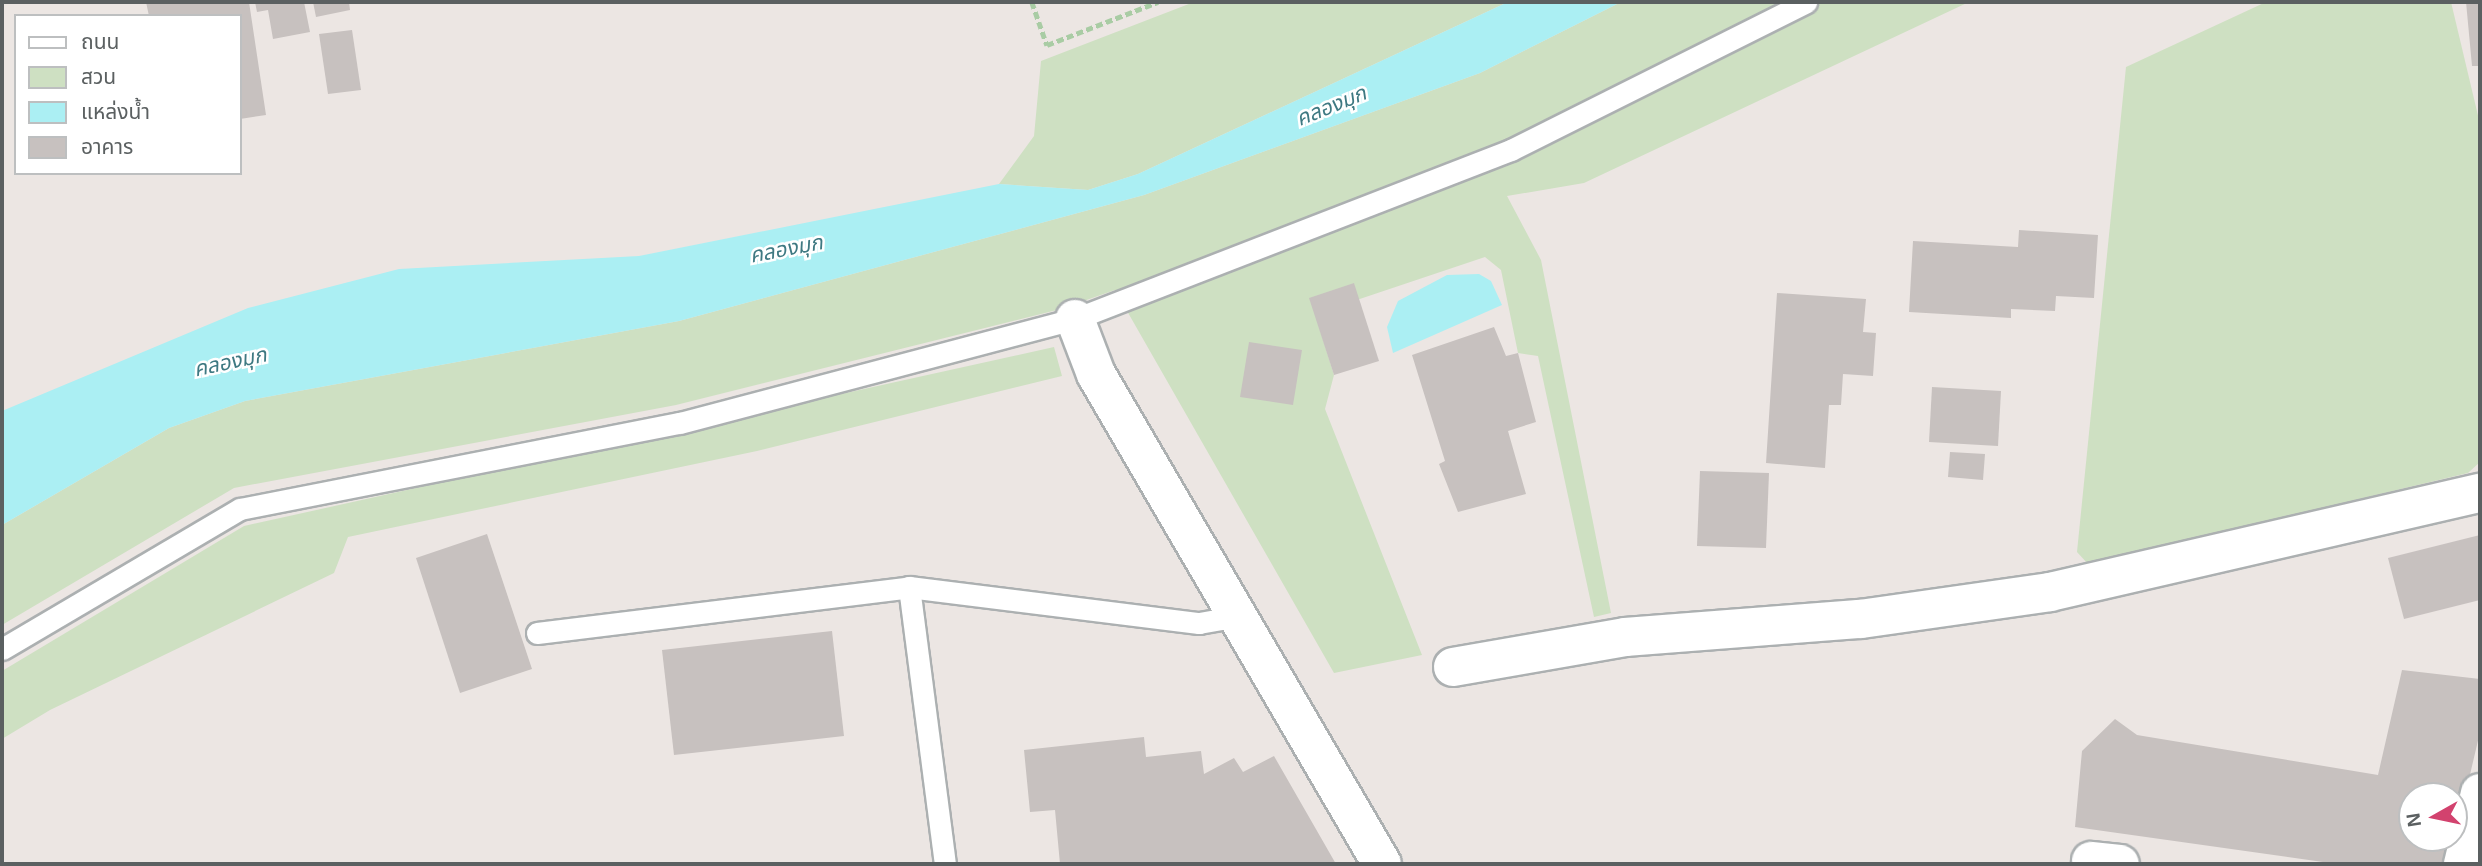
<!DOCTYPE html>
<meta charset="utf-8">
<style>
body{margin:0}
#map{position:relative;width:2482px;height:866px;overflow:hidden;background:#ece6e3;font-family:Arial,"Noto Sans Thai",sans-serif}
div>[style]{position:absolute}
.green>*{inset:0;background:#cee0c2}
.water>*{inset:0;background:#abeff3}
.building>*{inset:0;background:#c7c1bf}
.path>*{height:4.5px;margin-top:-2.25px;transform-origin:0;background:repeating-linear-gradient(90deg,#a9cca4 0 7px,transparent 0 10.5px)}
.roads{filter:drop-shadow(2px 0 #acb0b1) drop-shadow(-2px 0 #acb0b1) drop-shadow(0 2px #acb0b1) drop-shadow(0 -2px #acb0b1)}
.service>*{height:21px;margin:-10.5px;padding:0 10.5px;transform-origin:10.5px;border-radius:10.5px;background:#fff}
.minor>*{height:38px;margin:-19px;padding:0 19px;transform-origin:19px;border-radius:19px;background:#fff}
span{translate:-50% -50%;white-space:nowrap;text-align:center;line-height:1.15;-webkit-text-stroke:5px #fff;paint-order:stroke}
.water-label{font-size:21px;color:#3e7982;font-style:italic}
.frame{position:absolute;inset:0;border:4px solid #5b6061;pointer-events:none}
.legend{position:absolute;left:14px;top:14px;width:228px;height:161px;box-sizing:border-box;background:#fff;border:2px solid #bdbfc0;margin:0;padding:9px 12px;list-style:none;font-size:21px;color:#5b6061}
.legend li{display:flex;align-items:center;gap:14px;height:35px}
.legend b{width:35px;border:2px solid #bdbfc0}
.north{position:absolute;left:2398px;top:782px;width:70px;height:70px;box-sizing:border-box;background:#fff;border:2px solid #bdbfc0;border-radius:50%;rotate:261deg;font-size:19px;font-weight:700;line-height:28px;text-align:center;color:#5b6061}
.north::after{content:'';display:block;margin:auto;width:24px;height:32px;background:#d2426e;clip-path:polygon(50% 0,100% 100%,50% 72%,0 100%)}
</style>
<div id="map">
<div class="green">
<i style="clip-path:polygon(1194px 2px,1508px 2px,1138px 174px,1088px 190px,999px 184px,1034px 136px,1041px 61px)"></i>
<i style="clip-path:polygon(1621px 2px,1969px 2px,1584px 183px,1507px 196px,1541px 260px,1611px 613px,1594px 617px,1538px 356px,1518px 353px,1501px 270px,1485px 257px,1315px 314px,1334px 375px,1325px 409px,1422px 655px,1334px 673px,1115px 290px,1061px 309px,676px 405px,234px 488px,2px 625px,2px 525px,169px 428px,245px 401px,679px 321px,1144px 195px,1480px 73px)"></i>
<i style="clip-path:polygon(2266px 2px,2451px 2px,2480px 124px,2480px 462px,2468px 473px,2088px 564px,2077px 552px,2126px 67px)"></i>
<i style="clip-path:polygon(1054px 347px,1062px 376px,757px 451px,348px 537px,334px 573px,50px 710px,2px 739px,2px 671px,244px 526px)"></i>
</div>
<div class="water">
<i style="clip-path:polygon(1508px 2px,1621px 2px,1480px 73px,1144px 195px,679px 321px,245px 401px,169px 428px,2px 525px,2px 411px,248px 308px,399px 269px,639px 256px,999px 184px,1088px 190px,1138px 174px)"></i>
<i style="clip-path:polygon(1479px 274px,1491px 281px,1502px 305px,1393px 353px,1387px 327px,1398px 301px,1447px 275px)"></i>
</div>
<div class="building">
<i style="clip-path:polygon(146px 2px,249px 2px,266px 115px,240px 119px,240px 16px,149px 16px)"></i>
<i style="clip-path:polygon(255px 2px,304px 2px,310px 32px,273px 39px,268px 10px,257px 12px)"></i>
<i style="clip-path:polygon(313px 2px,349px 2px,350px 10px,316px 17px)"></i>
<i style="clip-path:polygon(2466px 2px,2480px 2px,2480px 66px,2472px 66px)"></i>
<i style="clip-path:polygon(352px 30px,361px 90px,328px 94px,319px 34px)"></i>
<i style="clip-path:polygon(2019px 230px,2098px 235px,2094px 298px,2056px 296px,2055px 311px,2011px 309px,2011px 318px,1909px 312px,1913px 241px,2018px 247px)"></i>
<i style="clip-path:polygon(1354px 283px,1379px 361px,1334px 375px,1309px 298px)"></i>
<i style="clip-path:polygon(1777px 293px,1866px 299px,1863px 332px,1876px 333px,1873px 376px,1843px 374px,1841px 405px,1829px 405px,1825px 468px,1766px 463px)"></i>
<i style="clip-path:polygon(1494px 327px,1506px 356px,1518px 353px,1536px 422px,1508px 431px,1526px 494px,1458px 512px,1439px 464px,1445px 461px,1412px 355px)"></i>
<i style="clip-path:polygon(1249px 342px,1302px 350px,1293px 405px,1240px 397px)"></i>
<i style="clip-path:polygon(1932px 387px,2001px 391px,1998px 446px,1929px 442px)"></i>
<i style="clip-path:polygon(1950px 452px,1985px 454px,1983px 480px,1948px 477px)"></i>
<i style="clip-path:polygon(1700px 471px,1769px 473px,1766px 548px,1697px 546px)"></i>
<i style="clip-path:polygon(487px 534px,532px 669px,460px 693px,416px 558px)"></i>
<i style="clip-path:polygon(2480px 535px,2480px 600px,2404px 619px,2388px 558px)"></i>
<i style="clip-path:polygon(832px 631px,844px 736px,674px 755px,662px 650px)"></i>
<i style="clip-path:polygon(evenodd,2402px 670px,2480px 679px,2480px 732px,2449px 864px,2337px 864px,2075px 827px,2082px 751px,2115px 719px,2137px 735px,2378px 775px,2402px 670px,2412px 796px,2454px 796px,2454px 838px,2412px 838px,2412px 796px)"></i>
<i style="clip-path:polygon(1144px 737px,1146px 757px,1201px 751px,1204px 774px,1234px 758px,1243px 772px,1274px 756px,1336px 864px,1060px 864px,1055px 810px,1030px 812px,1024px 750px)"></i>
</div>
<div class="path">
<i style="left:1032px;top:2px;width:46px;rotate:70.8deg"></i>
<i style="left:1047px;top:45px;width:119px;rotate:-21.2deg"></i>
</div>
<div class="roads">
<div class="service">
<i style="left:909px;top:587px;width:279px;rotate:82.6deg"></i>
<i style="left:537px;top:633px;width:375px;rotate:-7deg"></i>
<i style="left:909px;top:587px;width:292px;rotate:7.1deg"></i>
<i style="left:1199px;top:623px;width:39px;rotate:-10deg"></i>
<i style="left:2px;top:649px;width:276px;rotate:-30.5deg"></i>
<i style="left:240px;top:509px;width:448px;rotate:-11.1deg"></i>
<i style="left:680px;top:423px;width:408px;rotate:-14.8deg"></i>
<i style="left:1075px;top:319px;width:468px;rotate:-21.2deg"></i>
<i style="left:1511px;top:150px;width:330px;rotate:-26.6deg"></i>
</div>
<div class="minor">
<i style="left:1075px;top:319px;width:59px;rotate:69.1deg"></i>
<i style="left:1096px;top:374px;width:567px;rotate:59.73deg"></i>
<i style="left:1453px;top:667px;width:175px;rotate:-9.9deg"></i>
<i style="left:1625px;top:637px;width:237px;rotate:-4.4deg"></i>
<i style="left:1861px;top:619px;width:191px;rotate:-8.1deg"></i>
<i style="left:2050px;top:592px;width:441px;rotate:-13deg"></i>
<i style="left:2091px;top:861px;width:29px;rotate:6deg"></i>
<i style="left:2463px;top:864px;width:73px;rotate:-76.5deg"></i>
</div>
</div>
<div class="water-label">
<span style="left:1331px;top:106px;rotate:-22deg">คลองมุก</span>
<span style="left:786px;top:249px;rotate:-11deg">คลองมุก</span>
<span style="left:230px;top:362px;rotate:-12deg">คลองมุก</span>
</div>
<div class="frame"></div>
<ul class="legend">
<li><b style="height:9px;background:#fff"></b>ถนน</li>
<li><b style="height:19px;background:#cee0c2"></b>สวน</li>
<li><b style="height:19px;background:#abeff3"></b>แหล่งน้ำ</li>
<li><b style="height:19px;background:#c7c1bf"></b>อาคาร</li>
</ul>
<div class="north">N</div>
</div>
